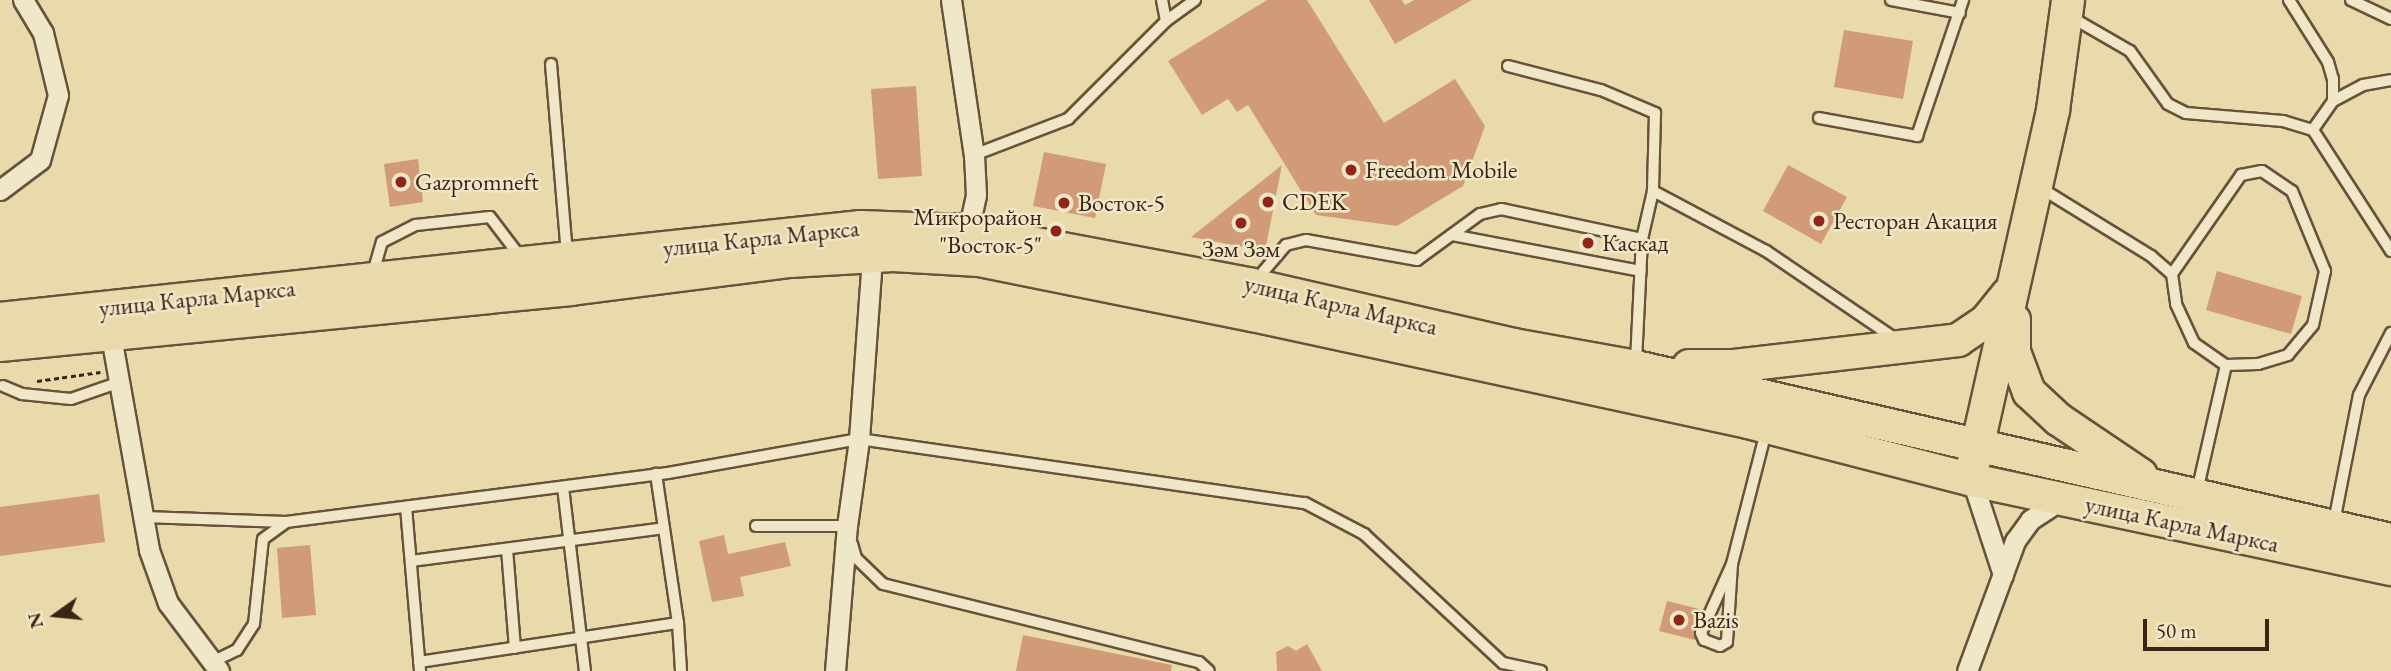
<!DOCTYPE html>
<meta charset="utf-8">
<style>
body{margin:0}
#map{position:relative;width:2391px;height:671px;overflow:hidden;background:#e8daab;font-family:"EB Garamond",serif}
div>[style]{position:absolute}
.building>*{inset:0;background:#d29b77}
.path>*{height:2.5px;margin-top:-1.25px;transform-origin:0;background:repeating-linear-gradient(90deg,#3c2415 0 5px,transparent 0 8.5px)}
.roads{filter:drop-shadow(2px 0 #67523a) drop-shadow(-2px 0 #67523a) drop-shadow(0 2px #67523a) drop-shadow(0 -2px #67523a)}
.service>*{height:10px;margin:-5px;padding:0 5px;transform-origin:5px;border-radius:5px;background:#f0e7c8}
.minor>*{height:19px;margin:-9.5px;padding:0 9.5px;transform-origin:9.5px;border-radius:9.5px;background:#f0e7c8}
.primary>*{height:32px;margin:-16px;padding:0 16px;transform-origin:16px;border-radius:16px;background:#e8daab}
.dots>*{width:19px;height:19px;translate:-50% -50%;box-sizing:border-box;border:4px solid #f0e7c8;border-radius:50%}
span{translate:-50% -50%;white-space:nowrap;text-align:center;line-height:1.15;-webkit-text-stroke:5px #f0e7c8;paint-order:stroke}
.poi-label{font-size:24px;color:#3c2415}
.left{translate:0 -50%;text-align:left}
.right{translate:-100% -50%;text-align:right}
.street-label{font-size:24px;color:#3c2415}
.north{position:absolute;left:21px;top:580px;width:70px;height:70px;-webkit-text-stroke:5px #f0e7c8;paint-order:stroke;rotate:255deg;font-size:19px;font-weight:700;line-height:28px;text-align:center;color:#3c2415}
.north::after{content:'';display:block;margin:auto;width:24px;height:32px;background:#3c2415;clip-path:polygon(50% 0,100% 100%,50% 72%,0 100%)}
.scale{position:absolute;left:2143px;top:619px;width:126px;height:32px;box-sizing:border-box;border:4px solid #3c2415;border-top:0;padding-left:9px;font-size:21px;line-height:24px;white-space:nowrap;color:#3c2415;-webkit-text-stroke:5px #f0e7c8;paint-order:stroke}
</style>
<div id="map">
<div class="building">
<i style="clip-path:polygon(1267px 0,1307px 0,1384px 123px,1455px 79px,1485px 126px,1463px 186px,1397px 226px,1316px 215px,1248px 105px,1237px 112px,1228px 99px,1202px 115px,1168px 61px)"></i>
<i style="clip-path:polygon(1369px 0,1402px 0,1405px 5px,1414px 0,1472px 0,1395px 44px)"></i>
<i style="clip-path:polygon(1844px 30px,1913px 41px,1903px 99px,1834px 87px)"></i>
<i style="clip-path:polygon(916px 86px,922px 176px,878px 179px,871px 89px)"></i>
<i style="clip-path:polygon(1044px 152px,1106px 164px,1095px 218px,1033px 206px)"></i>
<i style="clip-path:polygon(418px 159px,423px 202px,390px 207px,384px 164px)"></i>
<i style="clip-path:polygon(1282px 165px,1265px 251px,1191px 237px)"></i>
<i style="clip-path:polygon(1788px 165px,1847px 197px,1821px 244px,1763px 211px)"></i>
<i style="clip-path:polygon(2217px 271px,2302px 296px,2291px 334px,2206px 310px)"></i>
<i style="clip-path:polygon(99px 494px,105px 542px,0 556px,0 507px)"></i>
<i style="clip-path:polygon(724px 535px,728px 554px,785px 542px,791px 566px,740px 577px,744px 596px,712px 602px,699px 541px)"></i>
<i style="clip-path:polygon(310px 545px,316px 615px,282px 618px,277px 548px)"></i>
<i style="clip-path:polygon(1667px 601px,1703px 610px,1695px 640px,1659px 631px)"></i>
<i style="clip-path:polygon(1023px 635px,1172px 665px,1171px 671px,1016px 671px)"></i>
<i style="clip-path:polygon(1307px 644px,1322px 671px,1277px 671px,1276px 652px,1288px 646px,1296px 651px)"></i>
</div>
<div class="path">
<i style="left:37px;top:381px;width:64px;rotate:-8.1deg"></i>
</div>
<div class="roads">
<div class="service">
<i style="left:1162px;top:0;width:21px;rotate:79deg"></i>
<i style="left:1891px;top:0;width:70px;rotate:10.7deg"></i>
<i style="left:2289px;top:0;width:73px;rotate:57.8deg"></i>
<i style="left:2328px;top:62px;width:18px;rotate:74deg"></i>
<i style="left:2333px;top:79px;width:22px;rotate:90deg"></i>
<i style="left:2333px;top:101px;width:35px;rotate:125deg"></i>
<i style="left:2313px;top:130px;width:144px;rotate:57.2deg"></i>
<i style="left:2351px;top:0;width:44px;rotate:25.4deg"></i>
<i style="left:2071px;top:17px;width:68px;rotate:30deg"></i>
<i style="left:2130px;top:51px;width:65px;rotate:54.4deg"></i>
<i style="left:2168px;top:104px;width:20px;rotate:27deg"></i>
<i style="left:2186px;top:113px;width:97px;rotate:4.7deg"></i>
<i style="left:2283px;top:121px;width:31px;rotate:17deg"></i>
<i style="left:551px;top:64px;width:190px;rotate:85.2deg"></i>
<i style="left:1508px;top:66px;width:96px;rotate:14.5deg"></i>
<i style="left:1601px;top:90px;width:59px;rotate:23.1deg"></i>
<i style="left:1655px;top:113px;width:78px;rotate:91.5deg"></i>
<i style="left:1653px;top:191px;width:49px;rotate:102.9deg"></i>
<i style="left:1642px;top:239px;width:124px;rotate:92.8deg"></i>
<i style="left:2333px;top:101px;width:34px;rotate:-28deg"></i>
<i style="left:2363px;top:85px;width:28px;rotate:-10deg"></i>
<i style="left:1819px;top:118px;width:100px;rotate:10.4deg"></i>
<i style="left:1917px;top:136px;width:144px;rotate:-71.3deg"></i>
<i style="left:974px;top:155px;width:101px;rotate:-21deg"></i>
<i style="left:1068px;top:119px;width:139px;rotate:-45deg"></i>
<i style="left:1166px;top:21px;width:36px;rotate:-36deg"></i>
<i style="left:2039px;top:187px;width:132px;rotate:31.6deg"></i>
<i style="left:2151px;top:256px;width:28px;rotate:41deg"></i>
<i style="left:2172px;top:274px;width:30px;rotate:82deg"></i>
<i style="left:2176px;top:304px;width:43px;rotate:65.2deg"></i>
<i style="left:2194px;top:343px;width:39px;rotate:35deg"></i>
<i style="left:2226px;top:365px;width:130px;rotate:102.9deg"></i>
<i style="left:1653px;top:191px;width:128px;rotate:28deg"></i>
<i style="left:1766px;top:251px;width:155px;rotate:34.2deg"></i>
<i style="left:1452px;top:235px;width:192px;rotate:10.8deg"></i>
<i style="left:373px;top:273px;width:32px;rotate:-74deg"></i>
<i style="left:382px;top:242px;width:38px;rotate:-27deg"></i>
<i style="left:416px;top:225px;width:74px;rotate:-6.2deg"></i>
<i style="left:490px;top:217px;width:53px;rotate:52.7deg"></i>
<i style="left:2172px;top:274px;width:121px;rotate:-55.1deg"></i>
<i style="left:2241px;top:175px;width:21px;rotate:-11deg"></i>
<i style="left:2262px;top:171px;width:36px;rotate:34deg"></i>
<i style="left:2292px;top:191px;width:87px;rotate:67.6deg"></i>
<i style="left:2325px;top:271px;width:55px;rotate:102.5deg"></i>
<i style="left:2313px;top:325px;width:39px;rotate:130deg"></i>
<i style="left:2288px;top:355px;width:31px;rotate:163deg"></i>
<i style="left:2258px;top:364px;width:32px;rotate:178deg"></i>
<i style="left:1257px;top:279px;width:45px;rotate:-49.5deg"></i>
<i style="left:1286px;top:245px;width:21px;rotate:-14deg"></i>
<i style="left:1306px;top:240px;width:113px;rotate:10.2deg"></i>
<i style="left:1417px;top:260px;width:78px;rotate:-36.1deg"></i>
<i style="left:1480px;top:214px;width:22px;rotate:-13deg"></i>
<i style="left:1501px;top:209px;width:144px;rotate:12deg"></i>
<i style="left:3px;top:386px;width:21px;rotate:23deg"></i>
<i style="left:22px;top:394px;width:49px;rotate:5.8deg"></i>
<i style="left:71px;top:399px;width:52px;rotate:-19.1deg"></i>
<i style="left:563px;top:487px;width:185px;rotate:83.2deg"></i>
<i style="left:406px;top:507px;width:165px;rotate:85.1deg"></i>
<i style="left:144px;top:517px;width:142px;rotate:2deg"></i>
<i style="left:286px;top:522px;width:385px;rotate:-7.3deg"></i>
<i style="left:668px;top:473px;width:194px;rotate:-10.1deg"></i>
<i style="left:859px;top:439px;width:451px;rotate:8.2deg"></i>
<i style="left:1305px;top:503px;width:67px;rotate:27.7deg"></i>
<i style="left:1364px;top:534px;width:190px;rotate:42.9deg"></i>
<i style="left:1503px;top:663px;width:39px;rotate:12deg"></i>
<i style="left:2334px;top:522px;width:129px;rotate:-78.9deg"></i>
<i style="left:2359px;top:395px;width:70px;rotate:-62.7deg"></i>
<i style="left:756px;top:526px;width:91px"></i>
<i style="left:847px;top:526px;width:3px;rotate:72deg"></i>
<i style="left:852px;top:544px;width:15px;rotate:74deg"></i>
<i style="left:856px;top:558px;width:37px;rotate:44deg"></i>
<i style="left:883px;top:584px;width:325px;rotate:13.9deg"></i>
<i style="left:1199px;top:662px;width:13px;rotate:42deg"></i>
<i style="left:507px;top:549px;width:99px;rotate:85.4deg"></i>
<i style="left:411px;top:561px;width:255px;rotate:-7.4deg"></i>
<i style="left:1732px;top:564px;width:78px;rotate:93.7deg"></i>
<i style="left:1727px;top:642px;width:8px;rotate:150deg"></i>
<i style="left:1720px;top:646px;width:17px;rotate:-159deg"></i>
<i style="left:1704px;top:640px;width:8px;rotate:-113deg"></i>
<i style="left:1701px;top:633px;width:76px;rotate:-65.8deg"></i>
<i style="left:1732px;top:564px;width:136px;rotate:-75.6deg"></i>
<i style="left:678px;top:623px;width:48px;rotate:86.4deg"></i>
<i style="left:212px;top:662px;width:28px;rotate:-26deg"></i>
<i style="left:237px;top:650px;width:31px;rotate:-57deg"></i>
<i style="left:254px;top:624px;width:85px;rotate:-84deg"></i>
<i style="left:263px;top:539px;width:29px;rotate:-36deg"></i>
<i style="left:419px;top:662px;width:262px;rotate:-8.6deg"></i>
<i style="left:678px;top:623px;width:151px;rotate:-98.4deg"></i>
</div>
<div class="minor">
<i style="left:951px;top:0;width:157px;rotate:81.6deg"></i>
<i style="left:974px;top:155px;width:40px;rotate:87.1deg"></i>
<i style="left:976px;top:195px;width:47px;rotate:102.3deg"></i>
<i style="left:0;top:190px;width:50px;rotate:-36.9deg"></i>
<i style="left:40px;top:160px;width:67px;rotate:-74.5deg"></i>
<i style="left:58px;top:95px;width:64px;rotate:-103.6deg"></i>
<i style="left:43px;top:33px;width:39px;rotate:-121deg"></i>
<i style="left:109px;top:325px;width:229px;rotate:79.9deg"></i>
<i style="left:149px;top:550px;width:56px;rotate:70.3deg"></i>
<i style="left:168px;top:603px;width:85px;rotate:53.1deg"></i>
<i style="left:1972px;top:480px;width:100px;rotate:71.9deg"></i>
<i style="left:835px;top:671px;width:145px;rotate:-85.3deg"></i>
<i style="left:847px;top:526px;width:88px;rotate:-82.1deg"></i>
<i style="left:859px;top:439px;width:183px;rotate:-85.9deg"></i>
<i style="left:1967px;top:671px;width:139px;rotate:-69.7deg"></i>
<i style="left:2015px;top:541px;width:26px;rotate:-54deg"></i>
<i style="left:2030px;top:520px;width:38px;rotate:-33deg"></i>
</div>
<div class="primary">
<i style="left:0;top:319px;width:866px;rotate:-6.1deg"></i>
<i style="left:861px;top:227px;width:106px;rotate:2.2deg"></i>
<i style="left:967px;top:231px;width:290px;rotate:10.7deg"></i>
<i style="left:1252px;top:285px;width:269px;rotate:12.9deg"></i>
<i style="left:1514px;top:345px;width:124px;rotate:10.2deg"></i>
<i style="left:1636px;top:367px;width:775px;rotate:12.91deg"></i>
<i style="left:2014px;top:320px;width:32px;rotate:90deg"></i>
<i style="left:2014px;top:352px;width:43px;rotate:69.4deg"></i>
<i style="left:2029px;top:392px;width:40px;rotate:43deg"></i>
<i style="left:2058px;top:419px;width:100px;rotate:34deg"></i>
<i style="left:0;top:345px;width:574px;rotate:-5.6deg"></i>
<i style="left:571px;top:289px;width:221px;rotate:-7.3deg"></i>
<i style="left:790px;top:261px;width:103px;rotate:-3.3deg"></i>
<i style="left:893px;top:255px;width:86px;rotate:3.3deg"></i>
<i style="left:979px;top:260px;width:279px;rotate:11.4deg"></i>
<i style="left:1253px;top:315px;width:506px;rotate:12.2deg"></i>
<i style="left:1748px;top:422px;width:231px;rotate:14.5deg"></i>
<i style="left:1972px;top:480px;width:428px;rotate:12deg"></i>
<i style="left:1689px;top:366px;width:45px"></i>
<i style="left:1734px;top:366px;width:226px;rotate:-6.6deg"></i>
<i style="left:1958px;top:340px;width:34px;rotate:-34deg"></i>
<i style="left:1986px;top:321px;width:35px;rotate:-51deg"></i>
<i style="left:1974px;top:461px;width:360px;rotate:-77.3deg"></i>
<i style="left:2053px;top:110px;width:111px;rotate:-82.2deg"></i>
</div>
</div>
<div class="dots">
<i style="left:1351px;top:170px;background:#8f2418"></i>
<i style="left:401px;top:182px;background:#8f2418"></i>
<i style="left:1268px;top:202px;background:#8f2418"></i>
<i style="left:1064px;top:203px;background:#8f2418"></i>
<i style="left:1819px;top:221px;background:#8f2418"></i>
<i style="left:1241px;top:223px;background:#8f2418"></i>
<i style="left:1056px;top:231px;background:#8f2418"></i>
<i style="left:1588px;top:243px;background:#8f2418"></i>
<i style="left:1679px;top:620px;background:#8f2418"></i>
</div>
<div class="poi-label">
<span class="left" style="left:1365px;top:170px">Freedom Mobile</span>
<span class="left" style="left:415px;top:182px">Gazpromneft</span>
<span class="left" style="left:1282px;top:202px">CDEK</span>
<span class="left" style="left:1078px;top:203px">Восток-5</span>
<span class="right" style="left:1042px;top:231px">Микрорайон<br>"Восток-5"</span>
<span class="left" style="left:1833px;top:221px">Ресторан Акация</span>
<span class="left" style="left:1602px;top:243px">Каскад</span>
<span style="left:1241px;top:249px">Зәм Зәм</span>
<span class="left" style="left:1693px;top:620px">Bazis</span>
</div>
<div class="street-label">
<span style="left:761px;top:238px;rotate:-6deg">улица Карла Маркса</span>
<span style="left:197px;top:298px;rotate:-6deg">улица Карла Маркса</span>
<span style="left:1341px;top:305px;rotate:13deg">улица Карла Маркса</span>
<span style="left:2182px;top:524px;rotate:12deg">улица Карла Маркса</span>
</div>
<div class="north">N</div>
<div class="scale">50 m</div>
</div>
